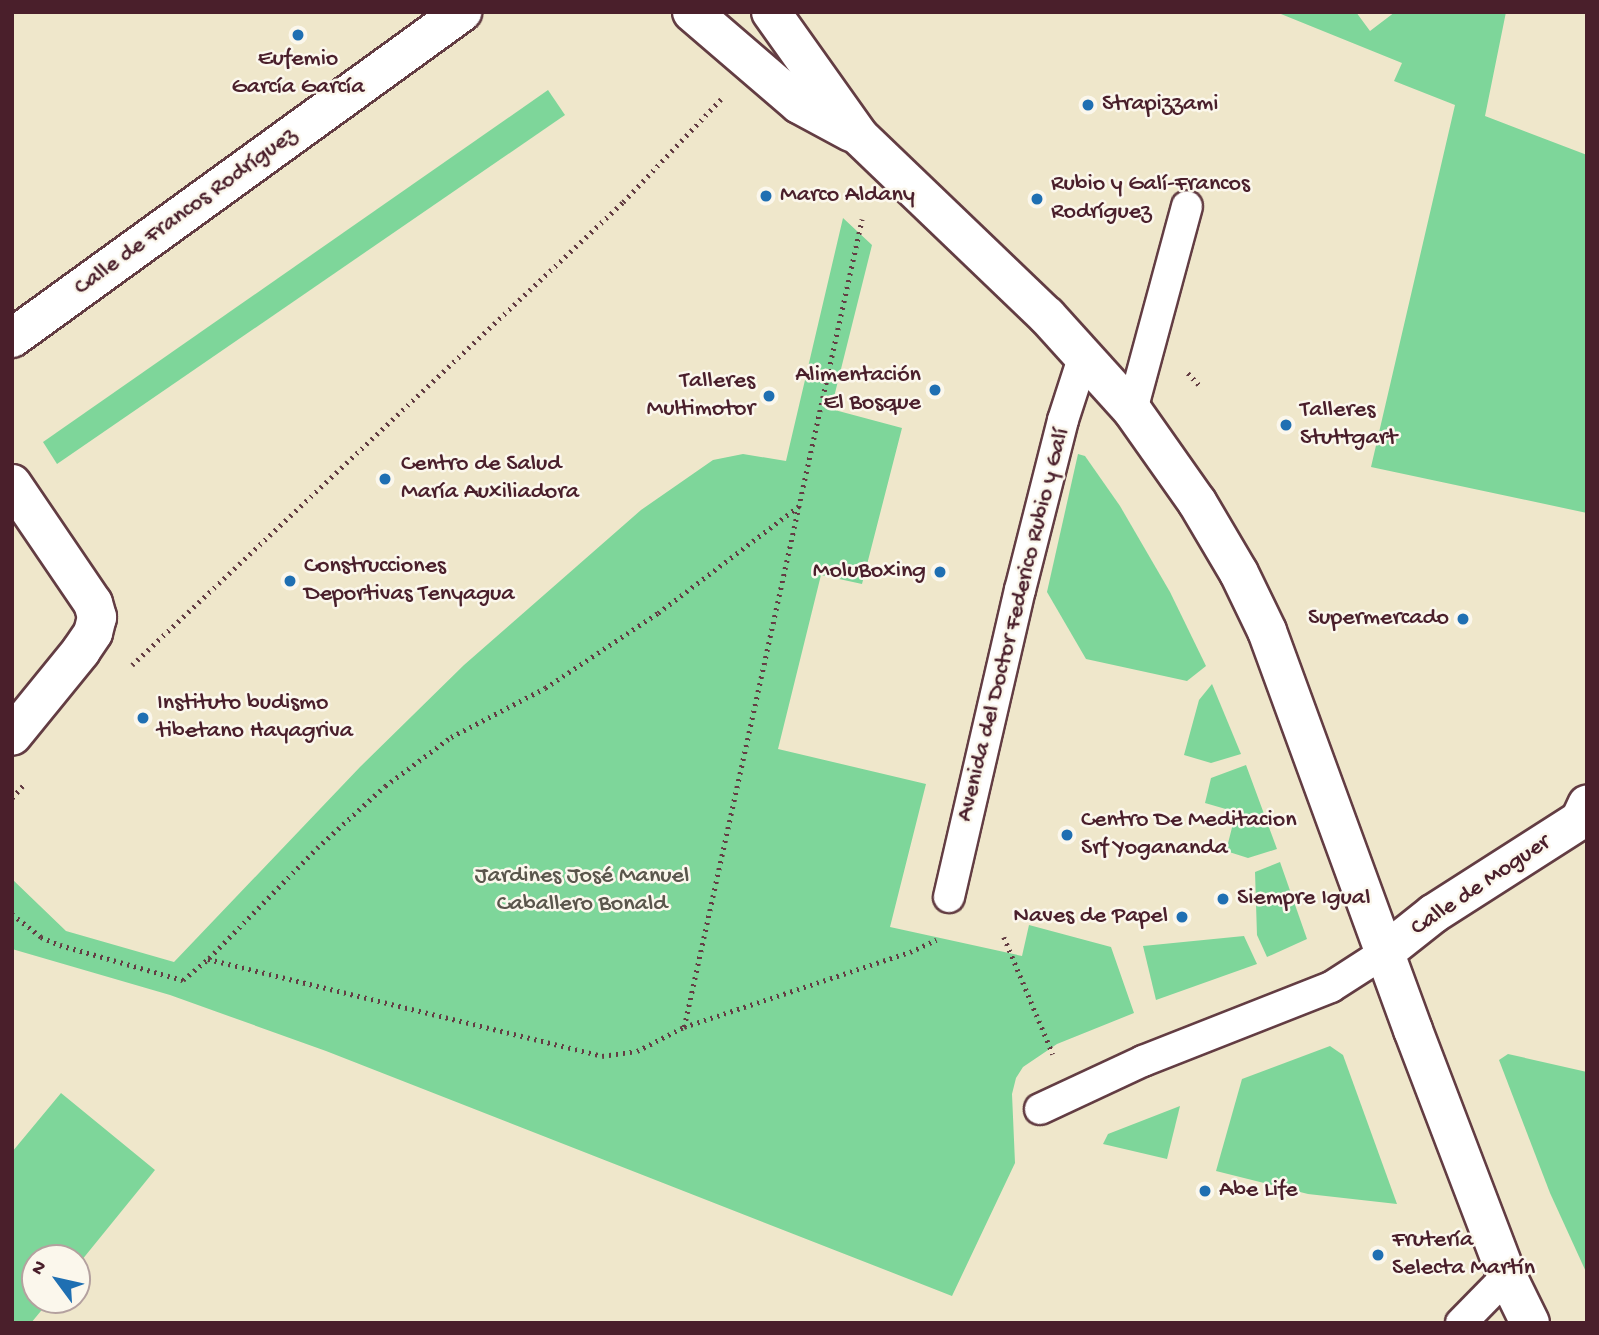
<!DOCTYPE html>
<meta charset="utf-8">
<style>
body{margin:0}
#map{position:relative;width:1599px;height:1335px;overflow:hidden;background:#efe7cb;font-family:"Gochi Hand",sans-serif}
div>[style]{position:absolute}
.green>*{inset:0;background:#7ed69a}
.path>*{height:4.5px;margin-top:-2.25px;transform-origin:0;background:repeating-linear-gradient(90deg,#633d43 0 2px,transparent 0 7px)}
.roads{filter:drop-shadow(2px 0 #633d43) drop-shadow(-2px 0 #633d43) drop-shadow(0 2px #633d43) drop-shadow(0 -2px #633d43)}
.lane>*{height:30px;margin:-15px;padding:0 15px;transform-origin:15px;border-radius:15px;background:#fff}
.street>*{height:38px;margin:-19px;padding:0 19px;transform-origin:19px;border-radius:19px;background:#fff}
.secondary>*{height:38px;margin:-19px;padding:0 19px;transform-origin:19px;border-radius:19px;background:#fff}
.dots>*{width:19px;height:19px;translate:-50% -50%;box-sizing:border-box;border:4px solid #fbf7ec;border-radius:50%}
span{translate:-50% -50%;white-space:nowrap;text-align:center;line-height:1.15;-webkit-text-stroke:5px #fbf7ec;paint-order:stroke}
.poi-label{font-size:24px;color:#4a1f2b}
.left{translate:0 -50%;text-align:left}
.right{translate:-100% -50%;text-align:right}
.street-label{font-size:24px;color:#4a1f2b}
.park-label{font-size:24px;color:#5a564c}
.frame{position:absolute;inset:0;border:14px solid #4a1f2b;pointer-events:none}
.north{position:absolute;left:21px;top:1244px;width:70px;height:70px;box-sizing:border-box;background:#fbf7ec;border:2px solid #b4a19f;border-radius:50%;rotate:303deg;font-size:19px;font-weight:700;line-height:28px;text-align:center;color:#4a1f2b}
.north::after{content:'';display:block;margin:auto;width:24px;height:32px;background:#1f6fb2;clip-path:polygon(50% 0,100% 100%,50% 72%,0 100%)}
</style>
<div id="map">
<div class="green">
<i style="clip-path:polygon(1276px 12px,1356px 12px,1370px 31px,1395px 12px,1506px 12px,1485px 116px,1587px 155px,1587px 513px,1371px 467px,1455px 105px,1394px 81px,1402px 63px)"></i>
<i style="clip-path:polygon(548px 90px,565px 115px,57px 464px,43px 442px)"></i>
<i style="clip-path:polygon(843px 218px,872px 245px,831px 409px,902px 428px,862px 584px,821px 575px,778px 749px,926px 784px,890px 927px,1022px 956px,1029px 925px,1111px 947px,1134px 1013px,1057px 1044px,1023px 1067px,1016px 1078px,1012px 1094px,1015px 1163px,952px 1296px,326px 1051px,170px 995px,12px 949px,12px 879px,66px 931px,174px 962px,360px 767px,464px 665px,641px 510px,713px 460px,743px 454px,786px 461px)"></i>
<i style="clip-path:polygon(1078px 454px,1085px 456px,1120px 506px,1170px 592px,1206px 666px,1187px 681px,1086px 659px,1047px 592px)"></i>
<i style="clip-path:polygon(1212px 684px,1241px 754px,1211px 763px,1184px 755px,1199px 700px)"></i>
<i style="clip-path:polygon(1246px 765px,1277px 849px,1248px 858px,1226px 851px,1236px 812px,1205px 803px,1211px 778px)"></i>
<i style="clip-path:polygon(1280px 862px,1307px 939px,1267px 957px,1257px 935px,1255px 872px)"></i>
<i style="clip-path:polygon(1244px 936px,1257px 964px,1156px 1000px,1143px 946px)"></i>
<i style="clip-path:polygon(1330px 1046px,1343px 1055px,1397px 1204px,1308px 1194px,1216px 1171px,1242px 1079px)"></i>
<i style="clip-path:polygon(1508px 1054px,1587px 1072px,1587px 1274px,1550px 1193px,1499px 1060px)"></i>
<i style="clip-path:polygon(61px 1093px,155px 1170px,77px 1266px,77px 1258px,35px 1258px,35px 1300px,50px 1300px,31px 1323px,12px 1323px,12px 1152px)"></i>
<i style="clip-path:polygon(1180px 1106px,1167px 1159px,1103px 1144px,1108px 1134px)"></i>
</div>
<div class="path">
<i style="left:1188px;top:373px;width:19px;rotate:47deg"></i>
<i style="left:132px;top:665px;width:675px;rotate:-43.32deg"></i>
<i style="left:623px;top:202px;width:142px;rotate:-46.4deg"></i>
<i style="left:12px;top:798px;width:20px;rotate:-49deg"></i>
<i style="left:12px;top:914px;width:37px;rotate:38deg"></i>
<i style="left:41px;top:937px;width:21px;rotate:23deg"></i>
<i style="left:60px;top:945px;width:128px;rotate:15.9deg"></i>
<i style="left:183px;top:980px;width:33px;rotate:-40deg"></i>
<i style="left:208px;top:959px;width:406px;rotate:13.8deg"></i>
<i style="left:602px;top:1056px;width:35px;rotate:-8deg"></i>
<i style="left:637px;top:1051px;width:53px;rotate:-27.1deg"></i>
<i style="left:684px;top:1027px;width:238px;rotate:-18.4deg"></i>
<i style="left:910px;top:952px;width:29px;rotate:-25deg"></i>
<i style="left:1004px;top:937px;width:127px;rotate:67.3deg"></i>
<i style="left:209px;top:958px;width:154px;rotate:-45.5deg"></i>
<i style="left:317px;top:848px;width:92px;rotate:-42.4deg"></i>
<i style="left:385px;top:786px;width:82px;rotate:-36.6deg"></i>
<i style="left:451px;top:737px;width:106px;rotate:-27.5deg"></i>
<i style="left:545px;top:688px;width:136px;rotate:-33.6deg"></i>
<i style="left:658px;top:613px;width:177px;rotate:-37.2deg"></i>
<i style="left:684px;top:1027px;width:827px;rotate:-77.58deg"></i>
</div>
<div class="roads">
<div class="lane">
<i style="left:1132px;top:410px;width:211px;rotate:-74.9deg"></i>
<i style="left:949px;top:897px;width:315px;rotate:-77deg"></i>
<i style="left:1020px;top:590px;width:175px;rotate:-75.8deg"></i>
<i style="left:1063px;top:420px;width:68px;rotate:-72.1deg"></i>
<i style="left:1040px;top:1109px;width:114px;rotate:-25deg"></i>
<i style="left:1143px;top:1061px;width:202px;rotate:-21.5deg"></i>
<i style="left:1331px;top:987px;width:63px;rotate:-32.7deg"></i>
<i style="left:1461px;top:1323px;width:66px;rotate:-45.6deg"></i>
</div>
<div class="street">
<i style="left:692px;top:12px;width:141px;rotate:40.7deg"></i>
<i style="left:799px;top:104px;width:59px;rotate:28.3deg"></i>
<i style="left:771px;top:12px;width:152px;rotate:54.6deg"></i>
<i style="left:859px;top:136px;width:260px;rotate:43.8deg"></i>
<i style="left:1047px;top:316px;width:127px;rotate:47.9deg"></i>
<i style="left:1132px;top:410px;width:113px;rotate:54.8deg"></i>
<i style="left:1197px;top:502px;width:82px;rotate:59.4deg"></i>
<i style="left:1239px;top:573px;width:64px;rotate:64.2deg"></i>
<i style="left:1267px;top:631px;width:425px;rotate:69.9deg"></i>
<i style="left:1413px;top:1030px;width:263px;rotate:69.1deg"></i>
<i style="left:1507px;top:1276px;width:52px;rotate:63.9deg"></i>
<i style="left:12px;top:484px;width:144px;rotate:55.8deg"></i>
<i style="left:93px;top:603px;width:15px;rotate:74deg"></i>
<i style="left:97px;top:617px;width:16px;rotate:104deg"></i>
<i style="left:93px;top:633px;width:22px;rotate:124deg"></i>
<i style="left:81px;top:651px;width:109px;rotate:129.1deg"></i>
<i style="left:1384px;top:953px;width:63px;rotate:-38.5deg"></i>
<i style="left:1433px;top:914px;width:174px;rotate:-32.6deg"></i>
<i style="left:1580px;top:820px;width:17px;rotate:-65deg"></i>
</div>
<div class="secondary">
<i style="left:12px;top:338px;width:556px;rotate:-35.92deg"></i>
</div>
</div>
<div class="dots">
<i style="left:298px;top:35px;background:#1f6fb2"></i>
<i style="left:1088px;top:105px;background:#1f6fb2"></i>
<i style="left:766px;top:196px;background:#1f6fb2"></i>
<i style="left:1037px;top:199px;background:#1f6fb2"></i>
<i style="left:935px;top:390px;background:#1f6fb2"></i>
<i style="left:769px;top:396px;background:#1f6fb2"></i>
<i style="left:1286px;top:425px;background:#1f6fb2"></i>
<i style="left:385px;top:479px;background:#1f6fb2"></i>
<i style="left:940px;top:572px;background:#1f6fb2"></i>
<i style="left:290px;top:581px;background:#1f6fb2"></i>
<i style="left:1463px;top:619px;background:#1f6fb2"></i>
<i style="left:143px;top:718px;background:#1f6fb2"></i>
<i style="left:1067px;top:835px;background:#1f6fb2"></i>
<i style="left:1223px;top:899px;background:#1f6fb2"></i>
<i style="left:1182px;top:917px;background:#1f6fb2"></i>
<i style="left:1205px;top:1191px;background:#1f6fb2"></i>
<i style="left:1378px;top:1255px;background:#1f6fb2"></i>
</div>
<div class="poi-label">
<span style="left:298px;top:74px">Eufemio<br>García García</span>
<span class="left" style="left:1102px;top:105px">Strapizzami</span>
<span class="left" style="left:1051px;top:199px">Rubio y Galí-Francos<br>Rodríguez</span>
<span class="left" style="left:780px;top:196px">Marco Aldany</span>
<span class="right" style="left:921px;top:390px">Alimentación<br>El Bosque</span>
<span class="right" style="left:755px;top:396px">Talleres<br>Multimotor</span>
<span class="left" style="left:1300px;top:425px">Talleres<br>Stuttgart</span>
<span class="left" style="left:401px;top:479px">Centro de Salud<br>María Auxiliadora</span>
<span class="left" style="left:304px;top:581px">Construcciones<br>Deportivas Tenyagua</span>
<span class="right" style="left:926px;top:572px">MoluBoxing</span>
<span class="right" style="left:1449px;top:619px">Supermercado</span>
<span class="left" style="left:157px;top:718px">Instituto budismo<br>tibetano Hayagriva</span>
<span class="left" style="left:1081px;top:835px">Centro De Meditacion<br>Srf Yogananda</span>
<span class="left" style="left:1237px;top:899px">Siempre Igual</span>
<span class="right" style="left:1168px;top:917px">Naves de Papel</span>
<span class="left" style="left:1219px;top:1191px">Abe Life</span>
<span class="left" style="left:1392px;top:1255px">Frutería<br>Selecta Martín</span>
</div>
<div class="street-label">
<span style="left:186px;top:212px;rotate:-36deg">Calle de Francos Rodríguez</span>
<span style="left:1014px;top:625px;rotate:-76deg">Avenida del Doctor Federico Rubio y Galí</span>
<span style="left:1481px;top:886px;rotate:-34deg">Calle de Moguer</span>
</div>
<div class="park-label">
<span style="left:582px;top:891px">Jardines José Manuel<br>Caballero Bonald</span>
</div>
<div class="frame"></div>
<div class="north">N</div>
</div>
